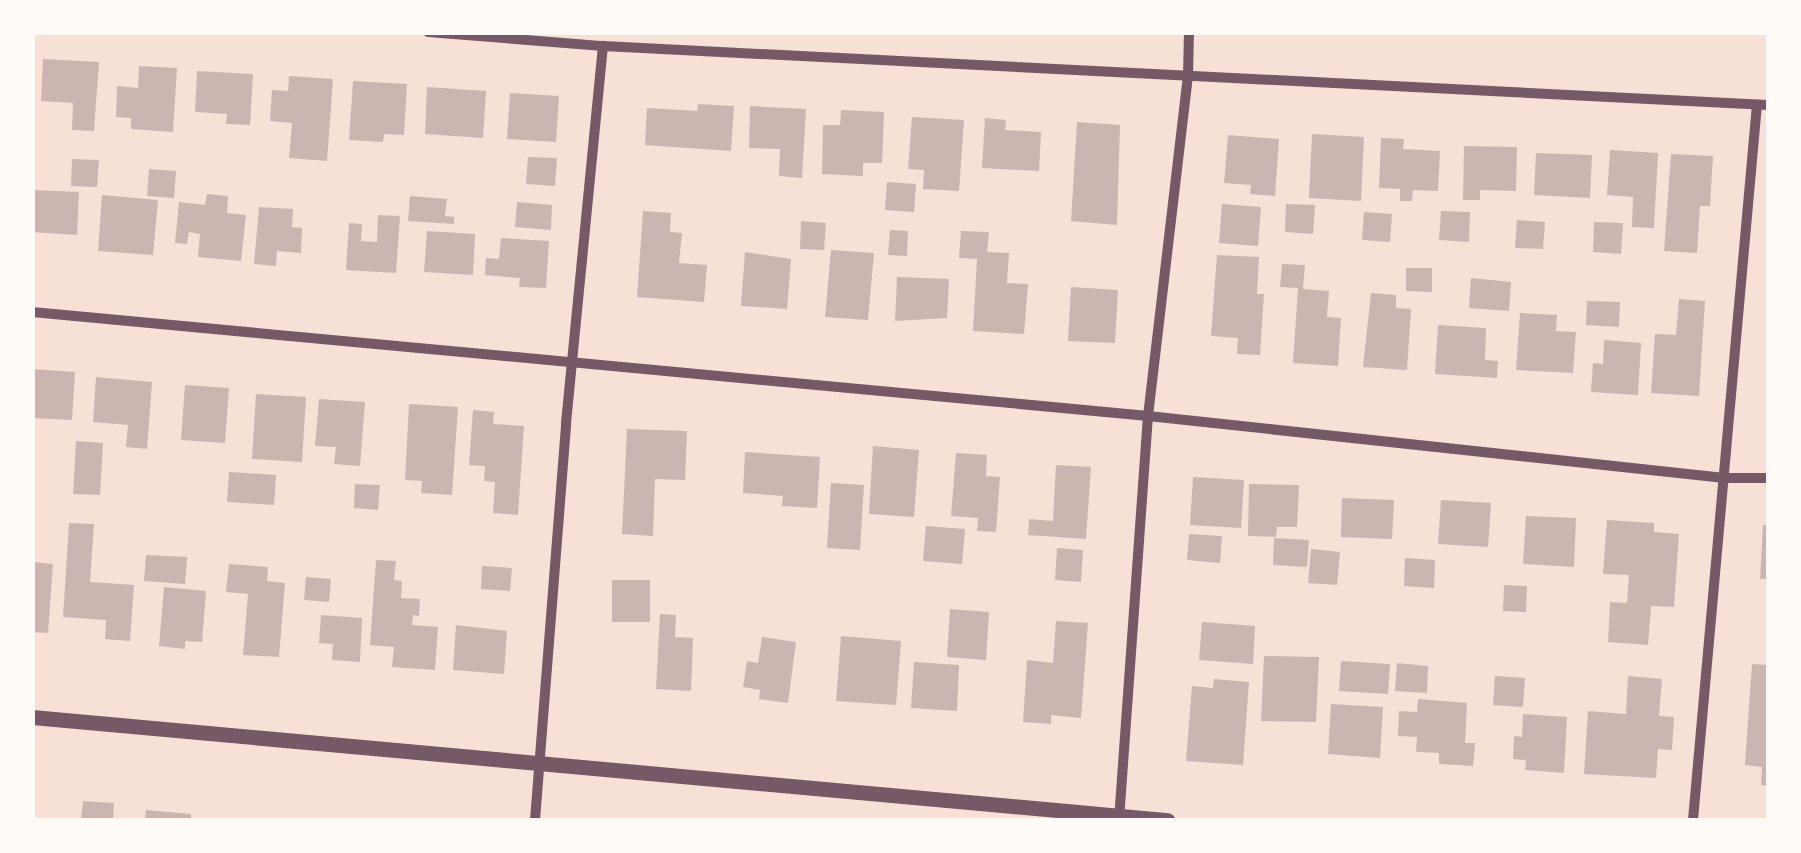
<!DOCTYPE html>
<style>
body{margin:0}
#map{position:relative;width:1801px;height:853px;overflow:hidden;background:#f7e1d7;font-family:Poppins,sans-serif}
div>[style]{position:absolute}
.building>*{inset:0;background:#ccb4b1}
.minor>*{height:10px;margin:-5px;padding:0 5px;transform-origin:5px;border-radius:5px;background:#755966}
.tertiary>*{height:15px;margin:-7.5px;padding:0 7.5px;transform-origin:7.5px;border-radius:7.5px;background:#755966}
span{translate:-50% -50%;white-space:nowrap;text-align:center;line-height:1.15;-webkit-text-stroke:10px #fffaf5;paint-order:stroke}
.frame{position:absolute;inset:0;border:35px solid #fffaf5;pointer-events:none}
</style>
<div id="map">
<div class="building">
<i style="clip-path:polygon(43px 59px,99px 62px,94px 131px,72px 130px,73px 103px,41px 101px)"></i>
<i style="clip-path:polygon(139px 66px,177px 68px,173px 132px,131px 129px,131px 118px,116px 117px,117px 86px,138px 88px)"></i>
<i style="clip-path:polygon(197px 71px,253px 74px,250px 125px,226px 124px,227px 114px,195px 112px)"></i>
<i style="clip-path:polygon(289px 76px,333px 79px,327px 161px,289px 158px,292px 123px,270px 121px,272px 90px,288px 91px)"></i>
<i style="clip-path:polygon(353px 81px,407px 84px,404px 135px,384px 134px,383px 142px,349px 140px)"></i>
<i style="clip-path:polygon(427px 87px,486px 91px,483px 138px,425px 134px)"></i>
<i style="clip-path:polygon(510px 93px,559px 96px,556px 142px,507px 139px)"></i>
<i style="clip-path:polygon(698px 104px,734px 106px,731px 151px,645px 145px,647px 108px,697px 111px)"></i>
<i style="clip-path:polygon(750px 106px,806px 109px,802px 178px,779px 176px,780px 149px,749px 148px)"></i>
<i style="clip-path:polygon(841px 110px,884px 112px,882px 163px,863px 163px,863px 176px,822px 174px,823px 125px,840px 125px)"></i>
<i style="clip-path:polygon(912px 117px,964px 120px,959px 191px,923px 189px,924px 170px,908px 169px)"></i>
<i style="clip-path:polygon(985px 118px,1006px 120px,1005px 130px,1041px 132px,1039px 171px,982px 168px)"></i>
<i style="clip-path:polygon(1077px 122px,1120px 125px,1117px 225px,1071px 221px)"></i>
<i style="clip-path:polygon(1312px 134px,1364px 137px,1361px 201px,1309px 198px)"></i>
<i style="clip-path:polygon(1228px 135px,1279px 139px,1275px 196px,1250px 194px,1251px 185px,1224px 183px)"></i>
<i style="clip-path:polygon(1381px 138px,1404px 139px,1403px 149px,1440px 151px,1438px 191px,1413px 190px,1412px 201px,1400px 201px,1400px 189px,1379px 188px)"></i>
<i style="clip-path:polygon(1464px 146px,1517px 147px,1516px 191px,1480px 190px,1480px 200px,1463px 200px)"></i>
<i style="clip-path:polygon(1610px 150px,1658px 153px,1654px 228px,1632px 227px,1633px 197px,1607px 195px)"></i>
<i style="clip-path:polygon(1536px 153px,1592px 155px,1590px 198px,1534px 195px)"></i>
<i style="clip-path:polygon(1671px 154px,1713px 156px,1710px 206px,1700px 206px,1697px 253px,1664px 251px)"></i>
<i style="clip-path:polygon(528px 157px,557px 158px,555px 186px,526px 184px)"></i>
<i style="clip-path:polygon(72px 159px,99px 160px,97px 187px,71px 186px)"></i>
<i style="clip-path:polygon(149px 169px,176px 171px,174px 198px,147px 196px)"></i>
<i style="clip-path:polygon(887px 182px,916px 184px,914px 212px,885px 210px)"></i>
<i style="clip-path:polygon(32px 190px,79px 192px,77px 235px,32px 232px)"></i>
<i style="clip-path:polygon(207px 194px,228px 196px,227px 213px,246px 215px,241px 261px,198px 257px,200px 234px,189px 232px,187px 244px,175px 243px,179px 202px,205px 205px)"></i>
<i style="clip-path:polygon(102px 195px,158px 200px,153px 255px,98px 251px)"></i>
<i style="clip-path:polygon(410px 196px,447px 199px,445px 216px,454px 217px,454px 224px,408px 221px)"></i>
<i style="clip-path:polygon(517px 202px,552px 205px,551px 230px,515px 227px)"></i>
<i style="clip-path:polygon(1222px 204px,1261px 207px,1258px 246px,1219px 243px)"></i>
<i style="clip-path:polygon(1286px 204px,1315px 205px,1313px 234px,1285px 232px)"></i>
<i style="clip-path:polygon(259px 207px,293px 209px,292px 227px,302px 228px,301px 253px,277px 251px,276px 266px,254px 264px)"></i>
<i style="clip-path:polygon(643px 211px,671px 213px,670px 232px,682px 233px,679px 263px,707px 265px,704px 302px,637px 297px)"></i>
<i style="clip-path:polygon(1441px 211px,1470px 212px,1469px 242px,1439px 240px)"></i>
<i style="clip-path:polygon(1364px 212px,1392px 214px,1390px 242px,1362px 240px)"></i>
<i style="clip-path:polygon(378px 215px,400px 216px,396px 273px,346px 270px,349px 223px,362px 224px,361px 241px,377px 242px)"></i>
<i style="clip-path:polygon(1517px 220px,1545px 222px,1543px 249px,1515px 248px)"></i>
<i style="clip-path:polygon(801px 221px,826px 223px,824px 250px,800px 249px)"></i>
<i style="clip-path:polygon(1594px 222px,1623px 223px,1621px 254px,1593px 252px)"></i>
<i style="clip-path:polygon(890px 230px,908px 231px,907px 256px,888px 255px)"></i>
<i style="clip-path:polygon(427px 231px,475px 234px,473px 275px,424px 272px)"></i>
<i style="clip-path:polygon(961px 231px,989px 232px,987px 252px,1009px 253px,1007px 283px,1028px 284px,1024px 334px,973px 331px,977px 259px,959px 258px)"></i>
<i style="clip-path:polygon(501px 238px,549px 241px,546px 288px,519px 287px,520px 278px,485px 275px,486px 258px,499px 259px)"></i>
<i style="clip-path:polygon(831px 250px,874px 253px,868px 320px,825px 317px)"></i>
<i style="clip-path:polygon(745px 252px,791px 259px,787px 309px,741px 306px)"></i>
<i style="clip-path:polygon(1217px 255px,1259px 257px,1257px 294px,1264px 294px,1260px 355px,1237px 354px,1238px 338px,1211px 336px)"></i>
<i style="clip-path:polygon(1282px 264px,1305px 265px,1303px 289px,1329px 291px,1327px 317px,1341px 318px,1338px 366px,1293px 363px,1298px 288px,1280px 287px)"></i>
<i style="clip-path:polygon(1406px 268px,1432px 268px,1432px 292px,1406px 291px)"></i>
<i style="clip-path:polygon(897px 277px,949px 279px,947px 318px,895px 321px)"></i>
<i style="clip-path:polygon(1471px 278px,1511px 282px,1509px 311px,1469px 308px)"></i>
<i style="clip-path:polygon(1071px 287px,1118px 290px,1115px 343px,1068px 341px)"></i>
<i style="clip-path:polygon(1371px 293px,1396px 295px,1396px 308px,1411px 309px,1407px 370px,1363px 367px)"></i>
<i style="clip-path:polygon(1679px 299px,1705px 301px,1699px 396px,1651px 393px,1655px 334px,1676px 335px)"></i>
<i style="clip-path:polygon(1587px 301px,1620px 302px,1619px 327px,1586px 325px)"></i>
<i style="clip-path:polygon(1520px 313px,1557px 315px,1556px 331px,1576px 332px,1573px 373px,1516px 370px)"></i>
<i style="clip-path:polygon(1438px 325px,1486px 328px,1485px 360px,1498px 361px,1497px 378px,1435px 374px)"></i>
<i style="clip-path:polygon(1604px 340px,1641px 343px,1638px 395px,1591px 392px,1593px 363px,1603px 364px)"></i>
<i style="clip-path:polygon(32px 369px,75px 372px,72px 420px,32px 418px)"></i>
<i style="clip-path:polygon(96px 377px,152px 382px,147px 449px,126px 447px,128px 425px,93px 422px)"></i>
<i style="clip-path:polygon(185px 385px,229px 388px,225px 443px,181px 440px)"></i>
<i style="clip-path:polygon(256px 394px,306px 397px,302px 462px,252px 459px)"></i>
<i style="clip-path:polygon(319px 399px,365px 402px,360px 466px,334px 464px,336px 447px,315px 446px)"></i>
<i style="clip-path:polygon(409px 404px,458px 407px,452px 495px,421px 493px,422px 481px,405px 480px)"></i>
<i style="clip-path:polygon(473px 410px,494px 412px,493px 424px,524px 426px,518px 515px,493px 513px,495px 482px,484px 481px,485px 466px,469px 465px)"></i>
<i style="clip-path:polygon(627px 429px,687px 431px,685px 480px,655px 479px,653px 536px,622px 534px)"></i>
<i style="clip-path:polygon(76px 441px,103px 443px,100px 495px,73px 494px)"></i>
<i style="clip-path:polygon(873px 446px,919px 450px,914px 517px,869px 514px)"></i>
<i style="clip-path:polygon(745px 452px,820px 457px,817px 508px,782px 506px,783px 496px,743px 493px)"></i>
<i style="clip-path:polygon(956px 453px,987px 455px,986px 476px,1000px 477px,996px 532px,977px 531px,978px 518px,951px 516px)"></i>
<i style="clip-path:polygon(1056px 465px,1091px 467px,1086px 539px,1028px 535px,1029px 519px,1053px 521px)"></i>
<i style="clip-path:polygon(229px 472px,276px 475px,274px 505px,227px 502px)"></i>
<i style="clip-path:polygon(1193px 477px,1244px 480px,1241px 528px,1190px 525px)"></i>
<i style="clip-path:polygon(831px 483px,864px 485px,860px 550px,827px 548px)"></i>
<i style="clip-path:polygon(355px 484px,380px 485px,378px 510px,354px 508px)"></i>
<i style="clip-path:polygon(1249px 484px,1299px 485px,1297px 527px,1277px 527px,1276px 537px,1248px 536px)"></i>
<i style="clip-path:polygon(1342px 498px,1394px 500px,1392px 539px,1341px 537px)"></i>
<i style="clip-path:polygon(1441px 500px,1491px 503px,1488px 547px,1438px 544px)"></i>
<i style="clip-path:polygon(1526px 516px,1576px 518px,1574px 567px,1523px 564px)"></i>
<i style="clip-path:polygon(1607px 520px,1654px 523px,1654px 532px,1679px 534px,1674px 607px,1651px 606px,1648px 645px,1608px 642px,1610px 602px,1627px 603px,1629px 575px,1603px 574px)"></i>
<i style="clip-path:polygon(69px 523px,94px 524px,90px 582px,134px 585px,130px 641px,105px 639px,106px 620px,63px 617px)"></i>
<i style="clip-path:polygon(1763px 525px,1768px 525px,1768px 579px,1760px 579px)"></i>
<i style="clip-path:polygon(926px 526px,965px 529px,962px 564px,923px 561px)"></i>
<i style="clip-path:polygon(1189px 534px,1222px 536px,1220px 563px,1187px 560px)"></i>
<i style="clip-path:polygon(1274px 538px,1309px 540px,1307px 567px,1273px 565px)"></i>
<i style="clip-path:polygon(1057px 548px,1083px 550px,1081px 582px,1055px 580px)"></i>
<i style="clip-path:polygon(1311px 549px,1340px 552px,1337px 585px,1308px 583px)"></i>
<i style="clip-path:polygon(146px 555px,187px 557px,185px 584px,144px 581px)"></i>
<i style="clip-path:polygon(1405px 558px,1435px 560px,1434px 588px,1404px 586px)"></i>
<i style="clip-path:polygon(376px 560px,396px 561px,394px 580px,402px 581px,401px 598px,420px 599px,419px 616px,413px 615px,412px 625px,438px 627px,435px 670px,392px 667px,394px 647px,370px 645px)"></i>
<i style="clip-path:polygon(32px 562px,53px 564px,48px 633px,32px 632px)"></i>
<i style="clip-path:polygon(229px 564px,268px 567px,267px 581px,285px 583px,279px 657px,243px 655px,248px 594px,226px 592px)"></i>
<i style="clip-path:polygon(482px 566px,512px 568px,510px 591px,481px 589px)"></i>
<i style="clip-path:polygon(306px 577px,331px 579px,329px 602px,304px 600px)"></i>
<i style="clip-path:polygon(612px 580px,650px 580px,650px 622px,612px 622px)"></i>
<i style="clip-path:polygon(1504px 585px,1527px 586px,1526px 612px,1503px 611px)"></i>
<i style="clip-path:polygon(164px 587px,206px 591px,202px 642px,185px 641px,185px 649px,159px 646px)"></i>
<i style="clip-path:polygon(950px 609px,989px 612px,986px 660px,947px 657px)"></i>
<i style="clip-path:polygon(660px 614px,676px 615px,675px 637px,693px 638px,691px 691px,656px 689px)"></i>
<i style="clip-path:polygon(321px 615px,362px 618px,360px 662px,332px 660px,333px 644px,319px 643px)"></i>
<i style="clip-path:polygon(1056px 621px,1088px 623px,1081px 718px,1051px 715px,1051px 724px,1023px 722px,1027px 660px,1053px 663px)"></i>
<i style="clip-path:polygon(1202px 622px,1255px 626px,1253px 664px,1199px 660px)"></i>
<i style="clip-path:polygon(456px 625px,507px 631px,504px 674px,453px 670px)"></i>
<i style="clip-path:polygon(841px 636px,901px 641px,896px 705px,836px 701px)"></i>
<i style="clip-path:polygon(762px 637px,796px 642px,788px 703px,759px 699px,760px 690px,743px 687px,747px 661px,758px 663px)"></i>
<i style="clip-path:polygon(1264px 656px,1319px 657px,1316px 722px,1261px 721px)"></i>
<i style="clip-path:polygon(1341px 661px,1390px 664px,1388px 694px,1339px 691px)"></i>
<i style="clip-path:polygon(914px 662px,959px 665px,957px 711px,911px 708px)"></i>
<i style="clip-path:polygon(1397px 663px,1428px 666px,1427px 693px,1395px 691px)"></i>
<i style="clip-path:polygon(1752px 664px,1768px 665px,1768px 786px,1761px 785px,1762px 767px,1745px 765px)"></i>
<i style="clip-path:polygon(1495px 676px,1525px 678px,1523px 707px,1493px 705px)"></i>
<i style="clip-path:polygon(1628px 676px,1662px 679px,1659px 716px,1674px 717px,1672px 750px,1658px 749px,1656px 778px,1584px 774px,1588px 711px,1626px 714px)"></i>
<i style="clip-path:polygon(1214px 679px,1249px 682px,1243px 765px,1186px 761px,1192px 686px,1213px 688px)"></i>
<i style="clip-path:polygon(1418px 699px,1467px 703px,1465px 743px,1475px 743px,1473px 766px,1439px 764px,1439px 753px,1416px 752px,1417px 737px,1398px 736px,1399px 711px,1417px 712px)"></i>
<i style="clip-path:polygon(1331px 704px,1383px 707px,1380px 758px,1328px 754px)"></i>
<i style="clip-path:polygon(1523px 714px,1567px 717px,1564px 773px,1525px 770px,1526px 760px,1513px 759px,1514px 736px,1522px 737px)"></i>
<i style="clip-path:polygon(83px 801px,114px 803px,113px 820px,81px 820px)"></i>
<i style="clip-path:polygon(146px 810px,191px 814px,191px 820px,145px 820px)"></i>
</div>
<div class="minor">
<i style="left:428px;top:32px;width:176px;rotate:4.6deg"></i>
<i style="left:603px;top:46px;width:1166px;rotate:2.9deg"></i>
<i style="left:32px;top:312px;width:1121px;rotate:5.32deg"></i>
<i style="left:1148px;top:416px;width:580px;rotate:6.13deg"></i>
<i style="left:1725px;top:478px;width:43px"></i>
<i style="left:535px;top:820px;width:398px;rotate:-85.5deg"></i>
<i style="left:566px;top:423px;width:379px;rotate:-84.4deg"></i>
<i style="left:1119px;top:820px;width:405px;rotate:-85.9deg"></i>
<i style="left:1148px;top:416px;width:342px;rotate:-83.3deg"></i>
<i style="left:1188px;top:76px;width:44px;rotate:-88.7deg"></i>
<i style="left:1693px;top:820px;width:718px;rotate:-84.89deg"></i>
</div>
<div class="tertiary">
<i style="left:32px;top:717px;width:1140px;rotate:5.19deg"></i>
</div>
<div class="frame"></div>
</div>
